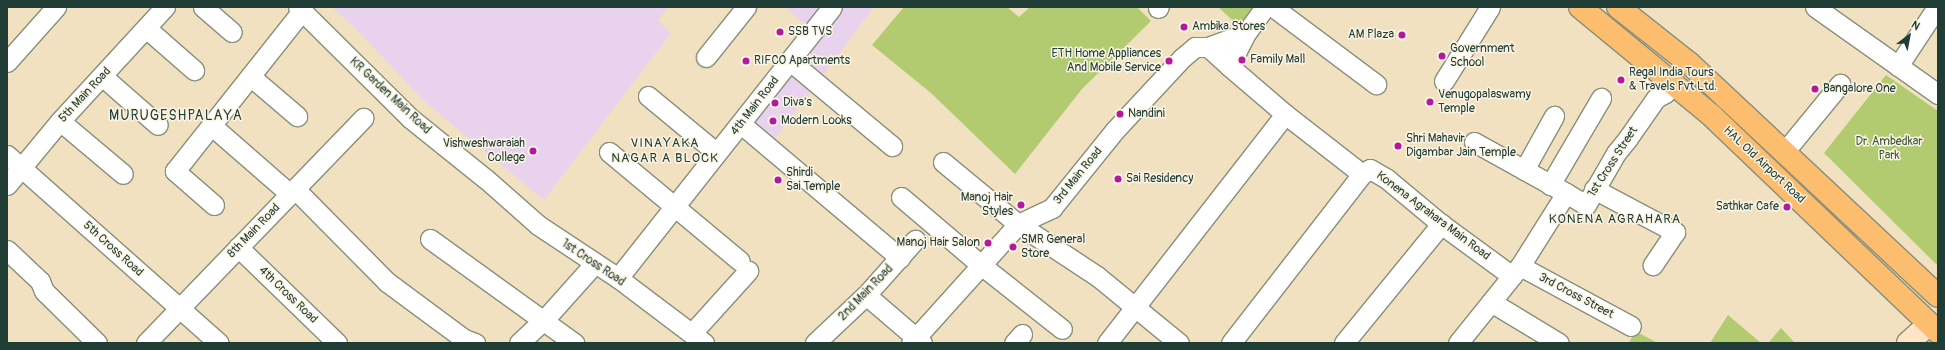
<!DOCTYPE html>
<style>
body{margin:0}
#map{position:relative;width:1945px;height:350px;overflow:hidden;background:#f1e1c1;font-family:Pangolin,sans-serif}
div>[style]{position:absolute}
.built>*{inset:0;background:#e8d2ee}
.green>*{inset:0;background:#b2cb70}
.roads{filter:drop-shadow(1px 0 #888f7a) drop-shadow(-1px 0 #888f7a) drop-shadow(0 1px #888f7a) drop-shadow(0 -1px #888f7a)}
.street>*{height:19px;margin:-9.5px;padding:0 9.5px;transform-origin:9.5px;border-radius:9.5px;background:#fff}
.secondary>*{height:22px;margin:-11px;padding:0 11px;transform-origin:11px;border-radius:11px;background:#fee5c5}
.primary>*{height:22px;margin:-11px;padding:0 11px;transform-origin:11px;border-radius:11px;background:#fcbd6f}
.dots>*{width:11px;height:11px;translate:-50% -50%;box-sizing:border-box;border:2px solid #fcf5e5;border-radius:50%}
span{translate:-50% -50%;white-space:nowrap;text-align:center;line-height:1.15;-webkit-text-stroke:3px #fcf5e5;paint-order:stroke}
.poi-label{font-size:12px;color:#1f3d34}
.left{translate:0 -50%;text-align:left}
.right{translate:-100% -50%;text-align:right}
.street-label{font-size:12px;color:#1f3d34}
.park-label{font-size:12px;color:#3c5940}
.neighbourhood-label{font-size:13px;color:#1f3d34;letter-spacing:1px}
.quarter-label{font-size:14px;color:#1f3d34;letter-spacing:1px}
.frame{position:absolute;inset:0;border:8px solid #1f3d34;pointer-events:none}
.north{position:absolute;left:1889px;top:16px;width:40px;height:40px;-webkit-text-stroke:3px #fcf5e5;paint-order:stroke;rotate:32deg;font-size:11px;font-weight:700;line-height:16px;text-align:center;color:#1f3d34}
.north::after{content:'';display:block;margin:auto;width:14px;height:18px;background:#1f3d34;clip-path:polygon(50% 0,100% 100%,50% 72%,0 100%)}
</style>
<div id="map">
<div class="built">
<i style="clip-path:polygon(332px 7px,668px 7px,658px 21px,671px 33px,544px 200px,425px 102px,356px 29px)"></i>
<i style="clip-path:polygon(785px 7px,874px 7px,770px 145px,737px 118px,810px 29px)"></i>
</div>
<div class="green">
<i style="clip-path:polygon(904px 7px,1007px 7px,1019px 17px,1030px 7px,1137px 7px,1151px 21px,1082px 89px,1015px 174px,931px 93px,872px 45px)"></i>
<i style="clip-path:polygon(1218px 7px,1256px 7px,1241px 28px)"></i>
<i style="clip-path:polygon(1886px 75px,1938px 111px,1938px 266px,1824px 153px)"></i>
<i style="clip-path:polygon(1728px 315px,1761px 343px,1710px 343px)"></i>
<i style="clip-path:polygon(1781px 328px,1795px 343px,1768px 343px)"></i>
<i style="clip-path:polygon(1635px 331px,1658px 343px,1629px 343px)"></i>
</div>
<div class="roads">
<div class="street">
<i style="left:203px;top:7px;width:38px;rotate:41deg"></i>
<i style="left:298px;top:7px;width:158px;rotate:44.7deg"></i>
<i style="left:410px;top:118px;width:97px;rotate:38.8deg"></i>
<i style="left:486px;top:179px;width:69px;rotate:41.5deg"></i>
<i style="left:538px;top:225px;width:96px;rotate:33.5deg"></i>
<i style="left:618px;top:278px;width:108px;rotate:37.1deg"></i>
<i style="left:1265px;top:7px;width:32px;rotate:126deg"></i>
<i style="left:1246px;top:33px;width:37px;rotate:117deg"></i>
<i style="left:1229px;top:66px;width:74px;rotate:40.6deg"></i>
<i style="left:1285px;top:114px;width:98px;rotate:37.9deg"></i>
<i style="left:1362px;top:174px;width:9px;rotate:-32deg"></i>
<i style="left:1370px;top:169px;width:20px;rotate:30deg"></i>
<i style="left:1387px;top:179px;width:70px;rotate:39.8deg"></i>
<i style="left:1441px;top:224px;width:88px;rotate:36.2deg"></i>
<i style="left:1273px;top:7px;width:129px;rotate:36.8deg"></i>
<i style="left:1815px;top:7px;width:151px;rotate:35.3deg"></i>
<i style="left:1158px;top:8px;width:1px;rotate:-45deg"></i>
<i style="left:146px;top:28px;width:64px;rotate:41.2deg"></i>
<i style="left:1208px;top:47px;width:40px;rotate:-20.2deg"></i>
<i style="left:706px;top:57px;width:64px;rotate:-51.3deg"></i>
<i style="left:790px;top:61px;width:133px;rotate:39.8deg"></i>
<i style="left:7px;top:62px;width:74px;rotate:-48.3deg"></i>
<i style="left:1898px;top:66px;width:71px;rotate:-56.5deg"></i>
<i style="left:102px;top:76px;width:74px;rotate:41.2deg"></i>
<i style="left:250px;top:76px;width:62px;rotate:40.4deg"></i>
<i style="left:1444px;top:81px;width:87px;rotate:-58.1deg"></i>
<i style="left:648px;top:96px;width:89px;rotate:39.6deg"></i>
<i style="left:60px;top:121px;width:82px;rotate:40.1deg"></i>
<i style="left:741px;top:124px;width:208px;rotate:40.1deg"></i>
<i style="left:212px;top:126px;width:103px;rotate:41.1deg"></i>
<i style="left:1474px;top:142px;width:105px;rotate:29deg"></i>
<i style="left:1785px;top:151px;width:87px;rotate:-50.6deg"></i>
<i style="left:609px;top:152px;width:170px;rotate:39.8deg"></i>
<i style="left:7px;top:155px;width:283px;rotate:41.6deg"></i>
<i style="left:943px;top:162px;width:97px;rotate:39.6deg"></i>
<i style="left:1018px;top:224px;width:95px;rotate:33.4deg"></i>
<i style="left:1097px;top:276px;width:106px;rotate:39.3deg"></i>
<i style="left:1524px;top:170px;width:62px;rotate:-60.9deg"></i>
<i style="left:7px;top:185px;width:83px;rotate:-50.4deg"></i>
<i style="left:60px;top:121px;width:155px;rotate:-47.4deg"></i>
<i style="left:1550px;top:185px;width:101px;rotate:-59.6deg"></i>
<i style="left:295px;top:189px;width:131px;rotate:45.3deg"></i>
<i style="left:387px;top:282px;width:96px;rotate:36.5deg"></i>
<i style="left:464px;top:339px;width:12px;rotate:20deg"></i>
<i style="left:1594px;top:189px;width:92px;rotate:28deg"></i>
<i style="left:1675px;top:232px;width:40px;rotate:124deg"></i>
<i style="left:901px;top:197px;width:105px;rotate:40.4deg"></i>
<i style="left:981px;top:265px;width:103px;rotate:38.3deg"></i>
<i style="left:214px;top:205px;width:52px;rotate:-138.9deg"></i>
<i style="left:175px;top:171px;width:204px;rotate:-51.6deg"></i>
<i style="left:430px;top:239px;width:178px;rotate:35.8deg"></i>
<i style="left:238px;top:247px;width:138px;rotate:44.1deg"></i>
<i style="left:7px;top:250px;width:45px;rotate:43.2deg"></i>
<i style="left:40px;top:281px;width:11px;rotate:68deg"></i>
<i style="left:44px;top:291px;width:74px;rotate:44.5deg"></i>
<i style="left:1520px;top:266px;width:126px;rotate:28.4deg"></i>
<i style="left:618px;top:278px;width:345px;rotate:-51.7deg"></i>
<i style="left:866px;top:295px;width:74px;rotate:40.6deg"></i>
<i style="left:1491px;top:302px;width:79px;rotate:31.1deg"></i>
<i style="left:692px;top:333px;width:84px;rotate:-47.9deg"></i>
<i style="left:146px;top:343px;width:313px;rotate:-46deg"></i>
<i style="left:519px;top:343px;width:34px;rotate:-43deg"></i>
<i style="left:544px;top:320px;width:75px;rotate:-48.2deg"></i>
<i style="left:815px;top:343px;width:70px;rotate:-43.3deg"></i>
<i style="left:866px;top:295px;width:74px;rotate:-48.3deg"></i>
<i style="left:911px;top:343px;width:160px;rotate:-48deg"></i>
<i style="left:1018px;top:224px;width:38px;rotate:-25deg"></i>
<i style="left:1052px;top:208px;width:100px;rotate:-51.1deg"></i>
<i style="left:1115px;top:130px;width:98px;rotate:-47.1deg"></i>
<i style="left:1182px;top:58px;width:17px;rotate:-40deg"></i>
<i style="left:1195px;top:47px;width:13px"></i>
<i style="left:1208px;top:47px;width:28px;rotate:42deg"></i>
<i style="left:1014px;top:343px;width:12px;rotate:-48deg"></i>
<i style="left:1107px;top:343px;width:290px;rotate:-52.1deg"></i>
<i style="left:1231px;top:343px;width:214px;rotate:-52.2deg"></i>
<i style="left:1344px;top:343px;width:154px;rotate:-50.8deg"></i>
<i style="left:1458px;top:343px;width:99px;rotate:-51.2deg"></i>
<i style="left:1520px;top:266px;width:86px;rotate:-57.8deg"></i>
<i style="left:1566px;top:193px;width:23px;rotate:31deg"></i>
<i style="left:1586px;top:205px;width:60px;rotate:-60deg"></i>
<i style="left:1616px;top:153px;width:19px;rotate:-51deg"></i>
<i style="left:1628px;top:138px;width:49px;rotate:-55deg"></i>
<i style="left:1656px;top:98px;width:10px;rotate:-29deg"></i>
<i style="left:1665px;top:93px;width:12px;rotate:-55deg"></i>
</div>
<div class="secondary">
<i style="left:1908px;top:343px;width:28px;rotate:-42deg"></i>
</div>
<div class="primary">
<i style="left:1580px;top:7px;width:171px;rotate:39.5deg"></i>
<i style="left:1712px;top:116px;width:313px;rotate:43.7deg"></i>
<i style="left:1618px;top:7px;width:90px;rotate:38.3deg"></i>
<i style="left:1689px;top:63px;width:341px;rotate:43.1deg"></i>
</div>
</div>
<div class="dots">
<i style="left:1184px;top:27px;background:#b5179e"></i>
<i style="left:780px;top:32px;background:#b5179e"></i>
<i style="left:1402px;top:35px;background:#b5179e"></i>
<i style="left:1442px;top:56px;background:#b5179e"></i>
<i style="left:1242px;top:60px;background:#b5179e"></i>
<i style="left:746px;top:61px;background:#b5179e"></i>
<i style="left:1169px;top:61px;background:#b5179e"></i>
<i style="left:1621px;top:80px;background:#b5179e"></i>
<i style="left:1815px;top:89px;background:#b5179e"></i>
<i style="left:1430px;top:102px;background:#b5179e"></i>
<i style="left:775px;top:103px;background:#b5179e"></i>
<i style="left:1120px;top:114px;background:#b5179e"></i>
<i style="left:773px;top:121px;background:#b5179e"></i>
<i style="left:1398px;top:146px;background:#b5179e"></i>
<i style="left:533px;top:151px;background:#b5179e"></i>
<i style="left:1118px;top:179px;background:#b5179e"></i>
<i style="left:778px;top:180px;background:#b5179e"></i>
<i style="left:1021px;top:205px;background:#b5179e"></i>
<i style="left:1787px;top:207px;background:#b5179e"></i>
<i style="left:988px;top:243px;background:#b5179e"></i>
<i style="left:1013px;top:247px;background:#b5179e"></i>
</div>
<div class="poi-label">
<span class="left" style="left:1192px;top:27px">Ambika Stores</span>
<span class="left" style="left:788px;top:32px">SSB TVS</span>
<span class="right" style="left:1394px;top:35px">AM Plaza</span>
<span class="left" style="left:1450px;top:56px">Government<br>School</span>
<span class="right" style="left:1161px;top:61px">ETH Home Appliances<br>And Mobile Service</span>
<span class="left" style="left:1250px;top:60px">Family Mall</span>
<span class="left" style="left:754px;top:61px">RIFCO Apartments</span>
<span class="left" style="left:1629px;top:80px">Regal India Tours<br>&amp; Travels Pvt Ltd.</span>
<span class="left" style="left:1823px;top:89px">Bangalore One</span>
<span class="left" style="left:1438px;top:102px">Venugopalaswamy<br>Temple</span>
<span class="left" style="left:783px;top:103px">Diva's</span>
<span class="left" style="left:1128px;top:114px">Nandini</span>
<span class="left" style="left:781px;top:121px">Modern Looks</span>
<span class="left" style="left:1406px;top:146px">Shri Mahavir<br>Digambar Jain Temple</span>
<span class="right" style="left:525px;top:151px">Vishweshwaraiah<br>College</span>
<span class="left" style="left:786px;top:180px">Shirdi<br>Sai Temple</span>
<span class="left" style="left:1126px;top:179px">Sai Residency</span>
<span class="right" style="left:1013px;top:205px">Manoj Hair<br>Styles</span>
<span class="right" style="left:1779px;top:207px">Sathkar Cafe</span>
<span class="left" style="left:1021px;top:247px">SMR General<br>Store</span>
<span class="right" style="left:980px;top:243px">Manoj Hair Salon</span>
</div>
<div class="street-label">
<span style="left:85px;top:95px;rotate:-47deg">5th Main Road</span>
<span style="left:390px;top:96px;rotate:43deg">KR Garden Main Road</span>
<span style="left:755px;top:106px;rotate:-52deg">4th Main Road</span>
<span style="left:1613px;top:162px;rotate:-57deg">1st Cross Street</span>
<span style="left:1764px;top:165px;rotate:43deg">HAL Old Airport Road</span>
<span style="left:1078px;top:176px;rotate:-51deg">3rd Main Road</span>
<span style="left:1433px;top:216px;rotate:37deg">Konena Agrahara Main Road</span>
<span style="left:254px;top:231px;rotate:-46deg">8th Main Road</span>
<span style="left:113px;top:249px;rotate:42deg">5th Cross Road</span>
<span style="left:593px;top:263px;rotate:34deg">1st Cross Road</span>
<span style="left:866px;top:293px;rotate:-46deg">2nd Main Road</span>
<span style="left:288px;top:295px;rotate:44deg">4th Cross Road</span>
<span style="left:1576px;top:296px;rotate:28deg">3rd Cross Street</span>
</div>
<div class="park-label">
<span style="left:1889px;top:149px">Dr. Ambedkar<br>Park</span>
</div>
<div class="neighbourhood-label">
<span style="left:665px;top:151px">VINAYAKA<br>NAGAR A BLOCK</span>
<span style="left:1615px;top:219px">KONENA AGRAHARA</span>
</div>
<div class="quarter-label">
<span style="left:176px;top:116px">MURUGESHPALAYA</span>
</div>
<div class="frame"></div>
<div class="north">N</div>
</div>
